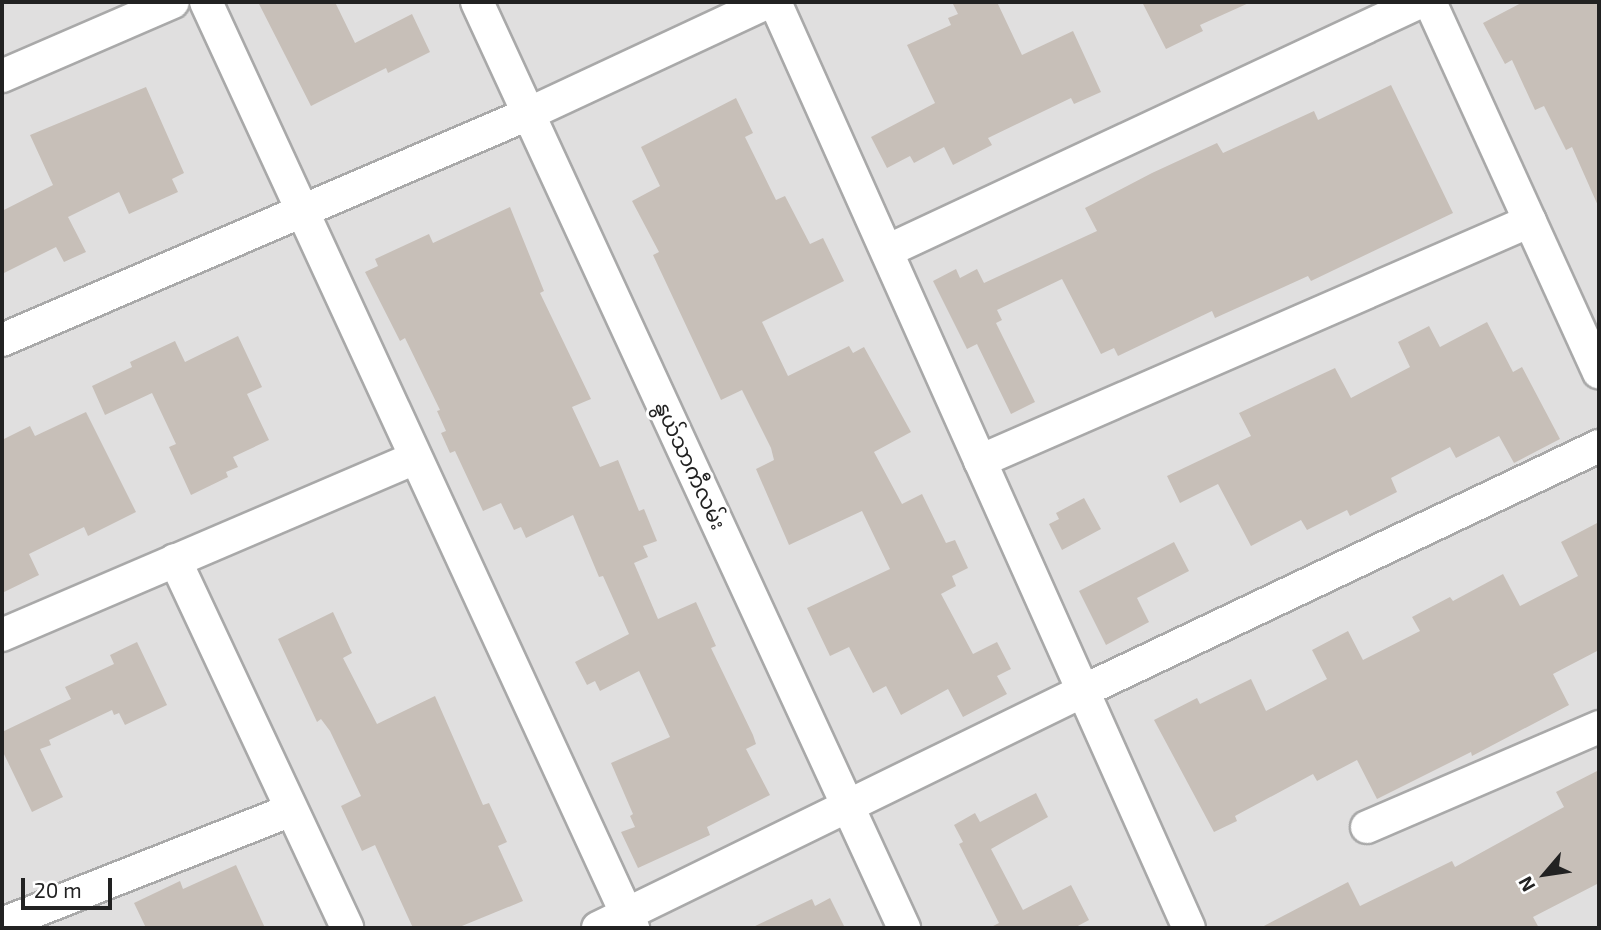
<!DOCTYPE html>
<meta charset="utf-8">
<style>
body{margin:0}
#map{position:relative;width:1601px;height:930px;overflow:hidden;background:#f2efe9;font-family:"Exo 2","Noto Sans Myanmar",sans-serif}
div>[style]{position:absolute}
.residential>*{inset:0;background:#e0dfdf}
.building>*{inset:0;background:#c7bfb8}
.roads{filter:drop-shadow(2px 0 #a9a9a9) drop-shadow(-2px 0 #a9a9a9) drop-shadow(0 2px #a9a9a9) drop-shadow(0 -2px #a9a9a9)}
.minor>*{height:32px;margin:-16px;padding:0 16px;transform-origin:16px;border-radius:16px;background:#fff}
span{translate:-50% -50%;white-space:nowrap;text-align:center;line-height:1.15;-webkit-text-stroke:6px #fff;paint-order:stroke}
.street-label{font-size:21px;color:#222}
.frame{position:absolute;inset:0;border:4px solid #222;pointer-events:none}
.north{position:absolute;left:1510px;top:839px;width:70px;height:70px;-webkit-text-stroke:5px #fff;paint-order:stroke;rotate:241deg;font-size:19px;font-weight:700;line-height:28px;text-align:center;color:#222}
.north::after{content:'';display:block;margin:auto;width:24px;height:32px;background:#222;clip-path:polygon(50% 0,100% 100%,50% 72%,0 100%)}
.scale{position:absolute;left:21px;top:878px;width:91px;height:32px;box-sizing:border-box;border:4px solid #222;border-top:0;padding-left:9px;font-size:21px;line-height:24px;white-space:nowrap;color:#222;-webkit-text-stroke:5px #fff;paint-order:stroke}
</style>
<div id="map">
<div class="residential">
<i style="clip-path:polygon(2px 2px,1599px 2px,1599px 928px,2px 928px)"></i>
</div>
<div class="building">
<i style="clip-path:polygon(258px 2px,335px 2px,355px 43px,412px 14px,430px 52px,388px 73px,386px 68px,311px 106px)"></i>
<i style="clip-path:polygon(952px 2px,997px 2px,1022px 55px,1073px 31px,1101px 92px,1074px 104px,1071px 98px,988px 138px,992px 145px,953px 165px,944px 147px,914px 163px,910px 156px,887px 168px,871px 137px,935px 103px,907px 45px,951px 25px,948px 18px,958px 14px)"></i>
<i style="clip-path:polygon(1142px 2px,1251px 2px,1200px 25px,1203px 31px,1166px 49px)"></i>
<i style="clip-path:polygon(1523px 2px,1599px 2px,1599px 208px,1572px 147px,1566px 150px,1544px 106px,1535px 110px,1512px 60px,1505px 64px,1483px 23px)"></i>
<i style="clip-path:polygon(1391px 85px,1453px 213px,1311px 281px,1308px 276px,1215px 318px,1212px 311px,1118px 356px,1114px 348px,1101px 354px,1062px 279px,997px 310px,1002px 320px,996px 323px,1035px 402px,1011px 414px,977px 344px,967px 349px,933px 281px,956px 269px,960px 278px,977px 269px,984px 283px,1097px 231px,1085px 208px,1152px 173px,1217px 143px,1223px 153px,1314px 111px,1318px 120px)"></i>
<i style="clip-path:polygon(146px 87px,184px 173px,172px 179px,178px 192px,129px 214px,119px 192px,68px 217px,86px 252px,64px 262px,56px 247px,2px 274px,2px 211px,53px 185px,30px 135px)"></i>
<i style="clip-path:polygon(736px 98px,753px 133px,745px 137px,776px 200px,785px 196px,810px 244px,823px 238px,844px 281px,762px 322px,788px 376px,849px 346px,853px 353px,864px 347px,911px 432px,874px 452px,902px 504px,922px 494px,946px 543px,955px 540px,968px 568px,952px 576px,956px 586px,941px 594px,973px 654px,997px 642px,1011px 669px,997px 676px,1007px 694px,963px 717px,948px 689px,901px 715px,886px 686px,873px 693px,849px 647px,830px 656px,807px 608px,890px 569px,862px 511px,789px 545px,756px 469px,774px 460px,771px 448px,742px 390px,721px 400px,653px 255px,659px 252px,632px 201px,660px 186px,641px 147px)"></i>
<i style="clip-path:polygon(510px 207px,544px 291px,540px 293px,591px 399px,572px 407px,600px 467px,618px 460px,639px 511px,644px 509px,657px 541px,643px 546px,648px 557px,634px 563px,658px 619px,696px 602px,716px 646px,711px 648px,753px 735px,756px 744px,746px 749px,770px 795px,707px 827px,710px 835px,638px 868px,621px 832px,635px 827px,630px 816px,633px 814px,611px 763px,670px 737px,639px 671px,600px 691px,595px 681px,587px 685px,575px 662px,629px 634px,603px 576px,599px 577px,573px 515px,526px 538px,521px 527px,514px 530px,501px 503px,483px 511px,455px 451px,450px 453px,441px 433px,446px 431px,437px 411px,440px 410px,405px 338px,400px 341px,365px 272px,378px 266px,375px 259px,429px 234px,433px 243px)"></i>
<i style="clip-path:polygon(1487px 322px,1513px 372px,1522px 367px,1560px 439px,1514px 463px,1499px 436px,1456px 458px,1450px 447px,1391px 478px,1397px 492px,1350px 516px,1347px 510px,1307px 530px,1301px 520px,1251px 546px,1218px 484px,1180px 503px,1167px 476px,1251px 436px,1239px 413px,1335px 368px,1351px 398px,1410px 367px,1398px 342px,1429px 326px,1440px 347px)"></i>
<i style="clip-path:polygon(238px 336px,262px 387px,247px 394px,269px 440px,233px 457px,238px 467px,226px 472px,228px 477px,191px 495px,169px 447px,176px 444px,152px 393px,105px 415px,92px 386px,132px 367px,130px 362px,175px 341px,185px 362px)"></i>
<i style="clip-path:polygon(86px 412px,136px 512px,88px 536px,84px 527px,29px 554px,39px 575px,2px 593px,2px 440px,30px 426px,35px 436px)"></i>
<i style="clip-path:polygon(1084px 498px,1101px 529px,1062px 550px,1049px 524px,1059px 519px,1056px 513px)"></i>
<i style="clip-path:polygon(1599px 522px,1599px 650px,1553px 674px,1569px 705px,1472px 756px,1471px 752px,1377px 799px,1357px 760px,1317px 781px,1313px 774px,1235px 816px,1237px 821px,1214px 832px,1154px 720px,1197px 698px,1200px 704px,1251px 679px,1266px 711px,1327px 679px,1312px 650px,1348px 631px,1363px 660px,1420px 631px,1412px 617px,1450px 597px,1453px 601px,1503px 574px,1520px 606px,1578px 576px,1561px 542px)"></i>
<i style="clip-path:polygon(1174px 542px,1189px 571px,1137px 598px,1149px 622px,1106px 645px,1079px 591px)"></i>
<i style="clip-path:polygon(333px 612px,352px 653px,343px 658px,377px 724px,435px 696px,483px 805px,489px 803px,507px 842px,498px 846px,523px 901px,457px 928px,413px 928px,375px 845px,362px 851px,341px 806px,361px 796px,330px 731px,321px 719px,317px 722px,278px 639px)"></i>
<i style="clip-path:polygon(137px 642px,167px 705px,125px 725px,119px 713px,114px 715px,112px 710px,49px 740px,51px 745px,40px 749px,63px 797px,32px 812px,2px 750px,2px 732px,71px 699px,65px 687px,114px 664px,110px 655px)"></i>
<i style="clip-path:polygon(1599px 770px,1599px 883px,1533px 917px,1539px 928px,1260px 928px,1348px 882px,1360px 906px,1452px 861px,1455px 867px,1564px 807px,1556px 792px)"></i>
<i style="clip-path:polygon(1036px 793px,1048px 817px,991px 849px,1023px 910px,1071px 885px,1089px 920px,1074px 928px,989px 928px,999px 923px,959px 844px,963px 842px,954px 825px,975px 813px,980px 822px)"></i>
<i style="clip-path:polygon(236px 865px,265px 928px,146px 928px,134px 903px,180px 881px,183px 889px)"></i>
<i style="clip-path:polygon(830px 898px,845px 928px,751px 928px,812px 899px,815px 906px)"></i>
</div>
<div class="roads">
<div class="minor">
<i style="left:206px;top:2px;width:1020px;rotate:65.24deg"></i>
<i style="left:477px;top:2px;width:1020px;rotate:65.24deg"></i>
<i style="left:775px;top:2px;width:1014px;rotate:65.91deg"></i>
<i style="left:1430px;top:2px;width:407px;rotate:65.5deg"></i>
<i style="left:2px;top:76px;width:186px;rotate:-23.4deg"></i>
<i style="left:887px;top:251px;width:588px;rotate:-25.04deg"></i>
<i style="left:2px;top:340px;width:572px;rotate:-23.25deg"></i>
<i style="left:528px;top:114px;width:265px;rotate:-25deg"></i>
<i style="left:980px;top:461px;width:600px;rotate:-23.57deg"></i>
<i style="left:175px;top:560px;width:406px;rotate:64.9deg"></i>
<i style="left:2px;top:635px;width:448px;rotate:-23.2deg"></i>
<i style="left:1367px;top:827px;width:253px;rotate:-23.3deg"></i>
<i style="left:2px;top:924px;width:311px;rotate:-21.5deg"></i>
<i style="left:598px;top:928px;width:540px;rotate:-26.04deg"></i>
<i style="left:1083px;top:691px;width:571px;rotate:-25.4deg"></i>
</div>
</div>
<div class="street-label">
<span style="left:691px;top:465px;rotate:65deg">နွယ်သာကီလမ်း</span>
</div>
<div class="frame"></div>
<div class="north">N</div>
<div class="scale">20 m</div>
</div>
